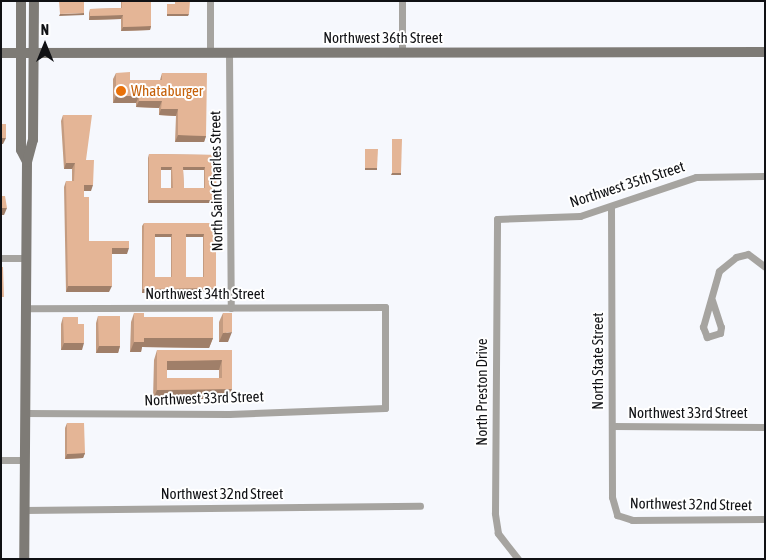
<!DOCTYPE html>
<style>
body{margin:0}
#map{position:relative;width:766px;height:560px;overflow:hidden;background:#f6f8fd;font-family:"Asap Condensed",sans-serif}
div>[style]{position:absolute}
.minor>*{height:7px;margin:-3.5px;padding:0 3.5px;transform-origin:3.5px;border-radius:3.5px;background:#a6a4a0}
.secondary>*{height:10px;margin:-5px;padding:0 5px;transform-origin:5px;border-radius:5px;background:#7e7b76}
.wall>*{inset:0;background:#c49c81}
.shaded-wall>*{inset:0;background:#a07f69}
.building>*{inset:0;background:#e4b596}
.dots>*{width:14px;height:14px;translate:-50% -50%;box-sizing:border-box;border:2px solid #fff;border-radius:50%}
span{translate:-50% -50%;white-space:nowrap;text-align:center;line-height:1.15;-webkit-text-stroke:4px #fff;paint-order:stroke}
.street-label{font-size:15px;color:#101114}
.food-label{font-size:15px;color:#c56008}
.left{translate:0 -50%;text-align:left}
.frame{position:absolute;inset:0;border:2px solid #101114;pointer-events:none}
.north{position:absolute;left:20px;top:20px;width:50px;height:50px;-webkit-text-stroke:4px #fff;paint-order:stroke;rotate:0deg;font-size:14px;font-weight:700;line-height:20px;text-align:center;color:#101114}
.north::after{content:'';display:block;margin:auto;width:18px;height:22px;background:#101114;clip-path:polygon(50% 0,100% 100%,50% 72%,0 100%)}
</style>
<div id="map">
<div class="minor">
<i style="left:210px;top:1px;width:52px;rotate:90deg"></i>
<i style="left:402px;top:1px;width:52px;rotate:90deg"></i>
<i style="left:229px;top:53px;width:255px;rotate:89.6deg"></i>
<i style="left:611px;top:207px;width:290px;rotate:89.8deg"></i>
<i style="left:612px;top:497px;width:19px;rotate:74deg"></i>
<i style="left:617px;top:515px;width:16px;rotate:18deg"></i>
<i style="left:632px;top:520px;width:133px;rotate:-0.4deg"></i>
<i style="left:1px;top:258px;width:25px"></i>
<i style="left:712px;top:300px;width:28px;rotate:72deg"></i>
<i style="left:721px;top:327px;width:6px;rotate:99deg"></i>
<i style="left:720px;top:333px;width:14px;rotate:163deg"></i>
<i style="left:707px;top:337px;width:11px;rotate:-112deg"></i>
<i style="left:703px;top:327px;width:58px;rotate:-74.1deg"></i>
<i style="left:719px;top:271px;width:22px;rotate:-39deg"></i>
<i style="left:736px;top:257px;width:12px;rotate:-14deg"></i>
<i style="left:748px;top:254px;width:21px;rotate:37deg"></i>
<i style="left:24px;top:413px;width:205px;rotate:0.3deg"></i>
<i style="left:229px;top:414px;width:156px;rotate:-2.2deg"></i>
<i style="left:385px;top:408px;width:101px;rotate:-90deg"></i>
<i style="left:385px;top:307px;width:360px;rotate:179.8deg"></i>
<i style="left:612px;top:426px;width:153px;rotate:0.4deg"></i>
<i style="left:1px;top:460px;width:23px"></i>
<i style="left:24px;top:510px;width:396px;rotate:-0.6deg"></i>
<i style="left:518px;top:559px;width:33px;rotate:-128deg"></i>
<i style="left:498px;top:533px;width:20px;rotate:-99deg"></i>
<i style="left:495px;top:513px;width:294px;rotate:-89.6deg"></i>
<i style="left:497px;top:219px;width:83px;rotate:-2.1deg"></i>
<i style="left:580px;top:216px;width:122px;rotate:-18.6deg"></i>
<i style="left:696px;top:177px;width:69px;rotate:-0.8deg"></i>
</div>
<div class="secondary">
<i style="left:21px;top:1px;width:149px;rotate:90deg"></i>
<i style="left:21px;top:150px;width:13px;rotate:63deg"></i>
<i style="left:27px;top:162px;width:397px;rotate:90.4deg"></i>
<i style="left:1px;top:53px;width:764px;rotate:-0.07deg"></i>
<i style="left:27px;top:162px;width:23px;rotate:-75deg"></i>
<i style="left:33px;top:140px;width:139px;rotate:-89.6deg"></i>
</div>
<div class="wall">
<i style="clip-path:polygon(121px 1px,151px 1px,151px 26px,150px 30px,121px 31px,121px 19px,89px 20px,89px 13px,90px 9px,121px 8px)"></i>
<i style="clip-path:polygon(116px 73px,130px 80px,160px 80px,162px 73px,206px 136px,204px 142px,175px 142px,176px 116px,159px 115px,159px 108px,136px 107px,136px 103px,113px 103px,113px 79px)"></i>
<i style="clip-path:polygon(63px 115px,86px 160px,91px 191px,84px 191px,84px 197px,89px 241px,127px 254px,112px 254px,109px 292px,66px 292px,64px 187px,66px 181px,72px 181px,72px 169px,64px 169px,61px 121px)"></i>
<i style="clip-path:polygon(evenodd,149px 154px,217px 155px,215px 203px,148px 203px,148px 158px,149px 154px,161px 170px,171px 170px,171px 188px,161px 188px,161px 170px,149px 154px,183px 170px,204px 170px,204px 188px,184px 188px,183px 170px)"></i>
<i style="clip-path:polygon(evenodd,144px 223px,216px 223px,216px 288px,215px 291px,142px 293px,142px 226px,144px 223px,155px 237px,171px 237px,171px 277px,155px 277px,155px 237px,144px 223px,186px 237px,203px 237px,203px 277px,186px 277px,186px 237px)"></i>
<i style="clip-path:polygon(134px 313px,144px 317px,213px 338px,209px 348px,142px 347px,141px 352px,130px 352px,131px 322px)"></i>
<i style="clip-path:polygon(223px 313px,228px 342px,219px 342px,219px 322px)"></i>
<i style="clip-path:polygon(98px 316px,120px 346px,118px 353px,96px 353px,96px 323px)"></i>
<i style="clip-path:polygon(63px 317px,78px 324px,82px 350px,61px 350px,61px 324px)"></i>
<i style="clip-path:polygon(evenodd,157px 350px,232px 350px,229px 399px,153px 399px,154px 360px,157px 350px,167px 370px,219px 370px,219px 378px,167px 378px,167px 370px)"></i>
<i style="clip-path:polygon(67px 423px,85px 453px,83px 458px,65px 459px,65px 428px)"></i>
</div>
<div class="shaded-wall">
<i style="clip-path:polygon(84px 13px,84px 15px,59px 16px,60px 14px)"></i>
<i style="clip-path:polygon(167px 14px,189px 14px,188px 16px,167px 16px)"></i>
<i style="clip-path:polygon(123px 15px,121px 19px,89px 20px,90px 16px)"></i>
<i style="clip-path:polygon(151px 26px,150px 30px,121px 31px,123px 27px)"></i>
<i style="clip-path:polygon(116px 96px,139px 96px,136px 103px,113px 103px)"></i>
<i style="clip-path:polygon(139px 101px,162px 101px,159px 108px,136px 107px)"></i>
<i style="clip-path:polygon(161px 109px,178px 109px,176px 116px,159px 115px)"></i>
<i style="clip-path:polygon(178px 135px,206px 136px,204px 142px,175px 142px)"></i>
<i style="clip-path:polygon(1px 138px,6px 138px,3px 144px,1px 144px)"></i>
<i style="clip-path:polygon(66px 163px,75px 163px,72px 169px,64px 169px)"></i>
<i style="clip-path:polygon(161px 167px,172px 167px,171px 170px,159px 170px)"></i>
<i style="clip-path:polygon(183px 167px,205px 167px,204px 170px,182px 170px)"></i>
<i style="clip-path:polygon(365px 168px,377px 168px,377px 170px,365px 170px)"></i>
<i style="clip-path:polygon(392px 173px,401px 173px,401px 175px,391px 175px)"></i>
<i style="clip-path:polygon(84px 185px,93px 185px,91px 191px,82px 191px)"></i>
<i style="clip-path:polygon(149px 200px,216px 200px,215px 203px,148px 203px)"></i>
<i style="clip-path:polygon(1px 208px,7px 208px,4px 215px,1px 215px)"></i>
<i style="clip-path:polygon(155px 234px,172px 234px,171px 237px,154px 237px)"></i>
<i style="clip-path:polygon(186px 234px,204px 234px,203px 237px,185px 237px)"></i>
<i style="clip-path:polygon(112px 248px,129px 248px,127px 254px,110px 254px)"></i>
<i style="clip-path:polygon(68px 286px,112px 286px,109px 292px,66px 292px)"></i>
<i style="clip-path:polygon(216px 288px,215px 291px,142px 293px,143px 289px)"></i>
<i style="clip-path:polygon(232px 332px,228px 342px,219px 342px,223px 333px)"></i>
<i style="clip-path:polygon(144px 338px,213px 338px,209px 348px,142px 347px,141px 352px,130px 352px,134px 342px)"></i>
<i style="clip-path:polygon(64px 343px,84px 343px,82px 350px,61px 350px)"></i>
<i style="clip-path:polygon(99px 346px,120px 346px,118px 353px,96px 353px)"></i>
<i style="clip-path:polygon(222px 360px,219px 370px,163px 370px,167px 361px)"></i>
<i style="clip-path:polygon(232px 389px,229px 399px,153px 399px,157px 390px)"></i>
<i style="clip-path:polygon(85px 453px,83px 458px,65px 459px,67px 454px)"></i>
</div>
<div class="building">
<i style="clip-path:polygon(59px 1px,84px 1px,84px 13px,60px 14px)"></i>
<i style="clip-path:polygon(122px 1px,151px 1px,151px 26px,123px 27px,123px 15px,90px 16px,90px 9px,122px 8px)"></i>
<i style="clip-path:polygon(175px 1px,190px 1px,189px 14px,167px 14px,167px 4px,175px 4px)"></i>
<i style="clip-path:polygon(130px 72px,130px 80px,162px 80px,162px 73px,207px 73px,206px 136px,178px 135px,178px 109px,161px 109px,162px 101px,139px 101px,139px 96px,116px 96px,116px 73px)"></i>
<i style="clip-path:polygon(63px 115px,92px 115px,86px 160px,94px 160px,93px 185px,84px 185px,84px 197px,89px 197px,89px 241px,129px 241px,129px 248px,112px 248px,112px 286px,68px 286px,66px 181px,74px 181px,75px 163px,66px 163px)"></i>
<i style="clip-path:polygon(1px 124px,6px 124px,6px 138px,1px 138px)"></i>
<i style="clip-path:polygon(392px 139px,402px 139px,401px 173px,392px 173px)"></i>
<i style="clip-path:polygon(365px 149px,378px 149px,377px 168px,365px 168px)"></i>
<i style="clip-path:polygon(evenodd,149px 154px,217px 155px,216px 200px,149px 200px,149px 154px,161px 167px,172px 167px,173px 188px,161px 188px,161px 167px,149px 154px,183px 167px,205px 167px,205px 188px,184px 188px,183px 167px)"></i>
<i style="clip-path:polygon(1px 196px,5px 196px,7px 208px,1px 208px)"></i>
<i style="clip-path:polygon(evenodd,144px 223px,216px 223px,216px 288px,143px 289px,144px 223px,155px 234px,172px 234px,172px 277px,155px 277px,155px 234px,144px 223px,186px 234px,204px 234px,204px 277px,186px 277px,186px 234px)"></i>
<i style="clip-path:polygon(1px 267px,3px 267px,4px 297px,1px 297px)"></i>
<i style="clip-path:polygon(134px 313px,144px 313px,144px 317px,213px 317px,213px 338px,144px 338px,144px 342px,134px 342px)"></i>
<i style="clip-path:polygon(223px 313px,232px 313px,232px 332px,223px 333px)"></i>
<i style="clip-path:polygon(98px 316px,120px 316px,120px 346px,99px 346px)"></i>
<i style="clip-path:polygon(63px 317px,78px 317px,78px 324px,84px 324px,84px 343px,64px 343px)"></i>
<i style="clip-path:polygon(evenodd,157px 350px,232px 350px,232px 389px,157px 390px,157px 350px,222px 360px,222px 378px,167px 378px,167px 361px,222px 360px)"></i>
<i style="clip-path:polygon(67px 423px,84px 423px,85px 453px,67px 454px)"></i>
<i style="clip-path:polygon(1px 486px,2px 486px,2px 494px,1px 494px)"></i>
</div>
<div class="dots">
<i style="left:121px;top:91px;background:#e8710a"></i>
</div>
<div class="street-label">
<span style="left:383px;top:38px">Northwest 36th Street</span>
<span style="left:216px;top:181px;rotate:-91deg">North Saint Charles Street</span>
<span style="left:627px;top:184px;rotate:-18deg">Northwest 35th Street</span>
<span style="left:205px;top:294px">Northwest 34th Street</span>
<span style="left:598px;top:361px;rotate:-90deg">North State Street</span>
<span style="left:482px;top:392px;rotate:-90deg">North Preston Drive</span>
<span style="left:204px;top:398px;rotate:-2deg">Northwest 33rd Street</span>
<span style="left:688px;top:413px">Northwest 33rd Street</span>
<span style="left:222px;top:494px">Northwest 32nd Street</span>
<span style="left:691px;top:504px;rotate:1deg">Northwest 32nd Street</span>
</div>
<div class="food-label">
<span class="left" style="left:131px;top:91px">Whataburger</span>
</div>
<div class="frame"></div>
<div class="north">N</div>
</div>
